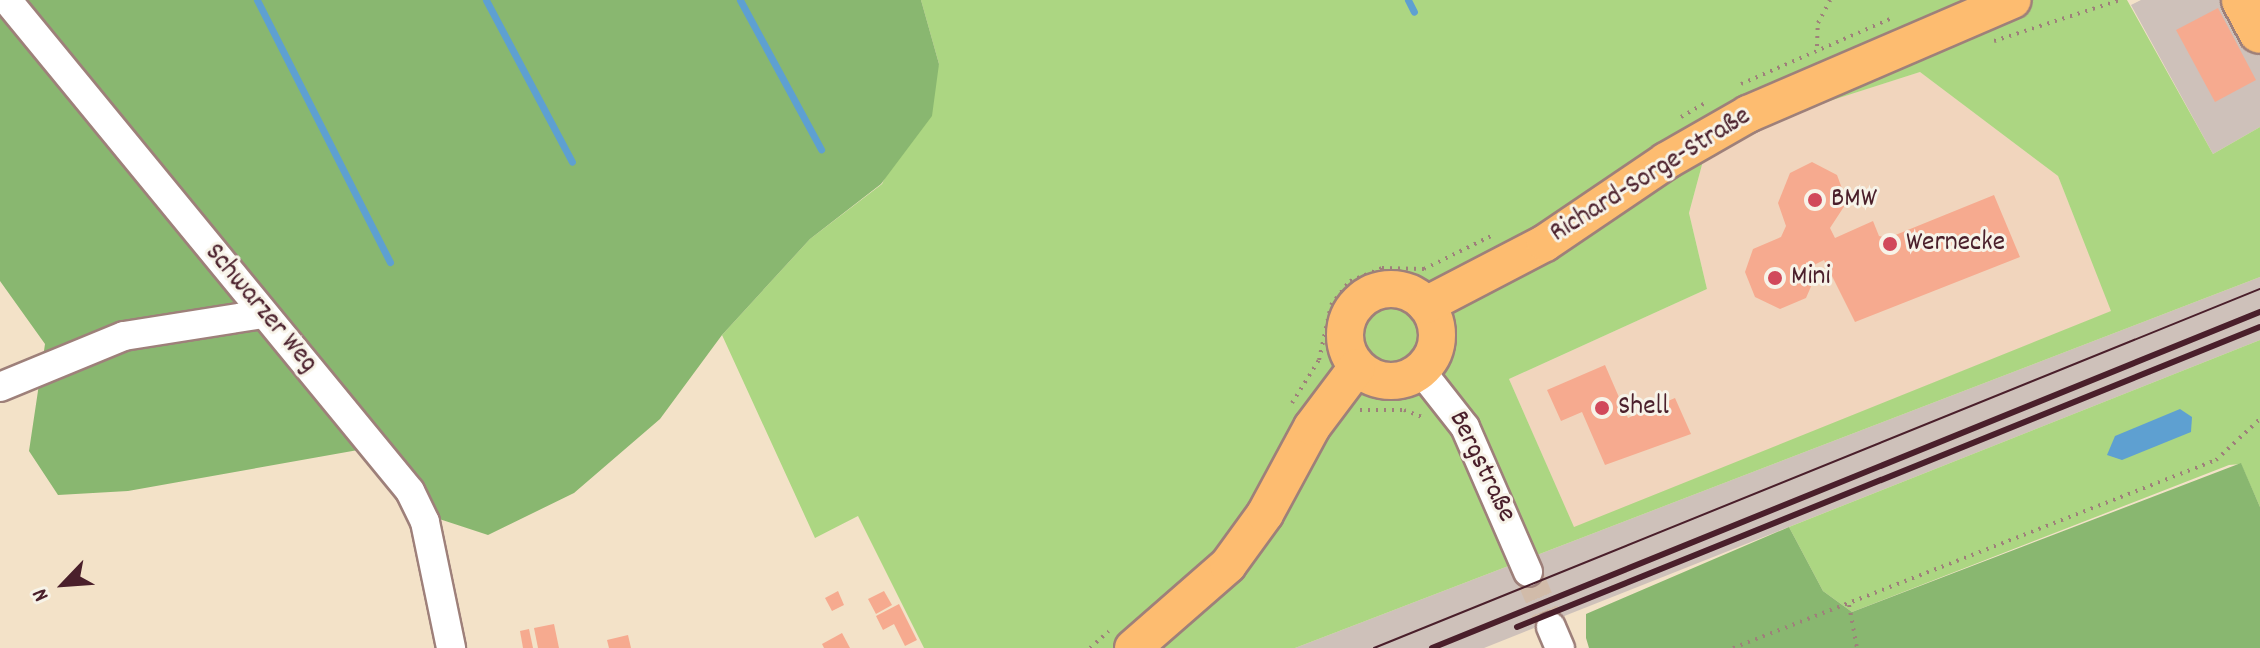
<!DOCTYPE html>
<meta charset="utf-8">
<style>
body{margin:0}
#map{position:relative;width:2260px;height:648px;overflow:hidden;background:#f3e2c8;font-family:Dekko,sans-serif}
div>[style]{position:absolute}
.built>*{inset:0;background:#f1d5bd}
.industrial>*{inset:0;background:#cec1ba}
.green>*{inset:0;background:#acd682}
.forest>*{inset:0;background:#89b770}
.water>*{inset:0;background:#5ea0d1}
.stream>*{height:7px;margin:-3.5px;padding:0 3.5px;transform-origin:3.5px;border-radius:3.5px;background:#5ea0d1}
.building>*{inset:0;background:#f6aa8f}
.minor-tunnel>*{height:28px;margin-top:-14px;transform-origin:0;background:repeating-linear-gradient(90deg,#d1bba9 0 28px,transparent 0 42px)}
.path>*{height:4px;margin-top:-2px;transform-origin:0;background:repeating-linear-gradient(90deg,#9e807a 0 2px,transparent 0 8px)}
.roads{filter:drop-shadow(2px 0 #9e807a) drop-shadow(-2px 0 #9e807a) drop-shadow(0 2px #9e807a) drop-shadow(0 -2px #9e807a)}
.minor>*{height:28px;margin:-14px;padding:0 14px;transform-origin:14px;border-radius:14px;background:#fff}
.major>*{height:36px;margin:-18px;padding:0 18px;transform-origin:18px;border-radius:18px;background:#fdbc70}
.major>.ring{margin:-18px;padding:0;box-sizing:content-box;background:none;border:36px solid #fdbc70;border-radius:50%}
.highway>*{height:42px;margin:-21px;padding:0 21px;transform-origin:21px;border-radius:21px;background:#fdbc70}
.tram>*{height:2px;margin:-1px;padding:0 1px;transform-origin:1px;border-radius:1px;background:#4a1f2b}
.rail>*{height:6px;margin:-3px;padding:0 3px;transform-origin:3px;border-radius:3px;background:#4a1f2b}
.dots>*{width:22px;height:22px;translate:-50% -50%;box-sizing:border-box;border:4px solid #f7f3e8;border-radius:50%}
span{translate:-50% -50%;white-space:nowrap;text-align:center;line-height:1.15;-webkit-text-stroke:6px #f7f3e8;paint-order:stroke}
.street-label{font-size:28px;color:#4a1f2b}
.poi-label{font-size:28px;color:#4a1f2b}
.left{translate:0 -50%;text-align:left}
.north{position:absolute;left:24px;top:544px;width:80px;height:80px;-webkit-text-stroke:6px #f7f3e8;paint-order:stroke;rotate:245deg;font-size:22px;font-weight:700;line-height:32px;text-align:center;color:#4a1f2b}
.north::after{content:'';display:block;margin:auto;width:28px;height:36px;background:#4a1f2b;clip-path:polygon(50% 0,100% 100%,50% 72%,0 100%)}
</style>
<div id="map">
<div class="built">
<i style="clip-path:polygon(1920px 72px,2058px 176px,2112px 311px,1574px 528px,1509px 379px,1707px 289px,1689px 213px,1703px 161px,1769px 120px)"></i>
</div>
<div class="industrial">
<i style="clip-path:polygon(2141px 0,2260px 0,2260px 127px,2213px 154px,2131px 5px)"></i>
<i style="clip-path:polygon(2260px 277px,2260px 340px,1484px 648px,1295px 648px)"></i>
</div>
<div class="green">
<i style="clip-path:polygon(evenodd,921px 0,2127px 0,2213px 154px,2260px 127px,2260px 277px,1295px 648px,924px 648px,858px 516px,815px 538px,722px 335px,810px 239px,882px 184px,939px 64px,921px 0,1920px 72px,2058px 176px,2111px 311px,1574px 527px,1509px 379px,1707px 289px,1689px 213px,1703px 161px,1770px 120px,1920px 72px)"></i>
<i style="clip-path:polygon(2260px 340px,2260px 507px,2241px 464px,2229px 465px,1852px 612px,1823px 591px,1789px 527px)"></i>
</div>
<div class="forest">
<i style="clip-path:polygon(0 0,921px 0,939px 64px,932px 116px,881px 184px,810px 239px,722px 335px,660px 419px,574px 493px,488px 535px,421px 513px,389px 473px,358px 450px,128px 491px,58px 495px,29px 451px,45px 344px,0 281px)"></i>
<i style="clip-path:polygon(2241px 463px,2260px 507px,2260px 648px,1589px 648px,1586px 638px,1586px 614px,1789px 527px,1823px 591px,1852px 612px)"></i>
</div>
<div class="water">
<i style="clip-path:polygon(2180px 409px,2192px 417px,2191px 432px,2122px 460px,2107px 455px,2115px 436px)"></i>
</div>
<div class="stream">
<i style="left:257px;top:0;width:294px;rotate:63.1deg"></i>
<i style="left:486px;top:0;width:183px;rotate:62deg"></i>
<i style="left:740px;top:0;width:170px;rotate:61.5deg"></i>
<i style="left:1408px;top:0;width:13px;rotate:63deg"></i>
</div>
<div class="building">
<i style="clip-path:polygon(2218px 8px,2256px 80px,2215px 102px,2176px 30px)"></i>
<i style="clip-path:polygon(1812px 162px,1837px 175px,1847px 202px,1830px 228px,1835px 238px,1873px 221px,1879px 236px,1888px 238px,1994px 195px,2020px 257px,1855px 322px,1824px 260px,1812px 266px,1816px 275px,1806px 298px,1780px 309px,1755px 297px,1745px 272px,1753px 249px,1781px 237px,1786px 226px,1778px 203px,1790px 173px)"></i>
<i style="clip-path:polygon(1605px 365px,1628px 418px,1675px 398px,1691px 434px,1605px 465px,1582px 412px,1561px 421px,1547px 390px)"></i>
<i style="clip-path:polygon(838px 591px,844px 605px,832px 611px,825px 598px)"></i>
<i style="clip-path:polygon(884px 591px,892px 605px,876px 614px,868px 599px)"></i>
<i style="clip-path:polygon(899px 604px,917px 640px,905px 646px,894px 624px,883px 630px,876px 616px)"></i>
<i style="clip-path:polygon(554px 624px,559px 648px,538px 648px,534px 628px)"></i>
<i style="clip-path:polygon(529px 629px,533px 648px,523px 648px,520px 631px)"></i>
<i style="clip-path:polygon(842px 633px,850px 648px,824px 648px,822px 644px)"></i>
<i style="clip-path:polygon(628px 635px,631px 648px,609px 648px,607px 640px)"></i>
</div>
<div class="minor-tunnel">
<i style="left:1528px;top:572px;width:60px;rotate:67.3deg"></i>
</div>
<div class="path">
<i style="left:1994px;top:41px;width:133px;rotate:-18deg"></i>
<i style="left:1817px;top:46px;width:23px;rotate:-88deg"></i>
<i style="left:1818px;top:23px;width:26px;rotate:-62deg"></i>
<i style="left:1741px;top:84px;width:163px;rotate:-23.6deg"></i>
<i style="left:1681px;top:117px;width:28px;rotate:-30deg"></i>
<i style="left:1292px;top:403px;width:51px;rotate:-57.9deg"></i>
<i style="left:1319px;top:360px;width:56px;rotate:-77.7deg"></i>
<i style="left:1331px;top:305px;width:31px;rotate:-52deg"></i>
<i style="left:1350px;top:281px;width:35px;rotate:-22deg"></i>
<i style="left:1382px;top:268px;width:42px;rotate:1.4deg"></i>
<i style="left:1424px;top:269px;width:75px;rotate:-26.2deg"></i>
<i style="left:1360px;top:410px;width:44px"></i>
<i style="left:1404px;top:410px;width:22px;rotate:21deg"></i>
<i style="left:1849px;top:605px;width:44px;rotate:79.5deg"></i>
<i style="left:1090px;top:648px;width:25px;rotate:-42deg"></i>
<i style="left:1733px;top:648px;width:518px;rotate:-21.27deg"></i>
<i style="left:2216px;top:460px;width:60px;rotate:-43deg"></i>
</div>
<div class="roads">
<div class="minor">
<i style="left:7px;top:0;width:635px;rotate:50.62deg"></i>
<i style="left:410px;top:491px;width:34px;rotate:64deg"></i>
<i style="left:425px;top:522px;width:129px;rotate:78.3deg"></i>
<i style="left:1421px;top:371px;width:71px;rotate:51.8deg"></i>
<i style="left:1465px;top:427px;width:158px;rotate:66.5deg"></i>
<i style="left:0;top:387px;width:134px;rotate:-22.4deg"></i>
<i style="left:124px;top:336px;width:141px;rotate:-9deg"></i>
<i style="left:1551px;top:627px;width:23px;rotate:67deg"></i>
</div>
<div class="major">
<i class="ring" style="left:1345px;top:289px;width:56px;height:56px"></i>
<i style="left:1426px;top:305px;width:134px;rotate:-27.5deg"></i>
<i style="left:1545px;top:243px;width:146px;rotate:-34.1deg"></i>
<i style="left:1666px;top:161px;width:95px;rotate:-29.8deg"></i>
<i style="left:1748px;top:114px;width:288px;rotate:-23.3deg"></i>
<i style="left:1133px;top:648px;width:126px;rotate:-41.1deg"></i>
<i style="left:1228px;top:565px;width:63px;rotate:-54deg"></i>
<i style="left:1265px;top:514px;width:99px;rotate:-61.6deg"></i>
<i style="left:1312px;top:427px;width:75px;rotate:-53.1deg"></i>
</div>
<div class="highway">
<i style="left:2243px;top:0;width:36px;rotate:62deg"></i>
</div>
</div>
<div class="tram">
<i style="left:1374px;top:648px;width:956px;rotate:-22.06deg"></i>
</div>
<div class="rail">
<i style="left:1517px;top:627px;width:801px;rotate:-21.99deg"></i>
<i style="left:1432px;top:648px;width:894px;rotate:-22.09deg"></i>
</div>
<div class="dots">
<i style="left:1815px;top:200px;background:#d1495b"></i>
<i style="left:1890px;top:244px;background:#d1495b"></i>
<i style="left:1775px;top:278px;background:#d1495b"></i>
<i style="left:1602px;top:408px;background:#d1495b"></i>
</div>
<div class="street-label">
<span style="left:1651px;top:176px;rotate:-32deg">Richard-Sorge-Straße</span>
<span style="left:260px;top:309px;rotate:50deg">Schwarzer Weg</span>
<span style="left:1481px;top:467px;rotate:64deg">Bergstraße</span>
</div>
<div class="poi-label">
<span class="left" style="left:1831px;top:200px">BMW</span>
<span class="left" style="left:1906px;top:244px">Wernecke</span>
<span class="left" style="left:1791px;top:278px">Mini</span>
<span class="left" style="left:1618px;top:408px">Shell</span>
</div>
<div class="north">N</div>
</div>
